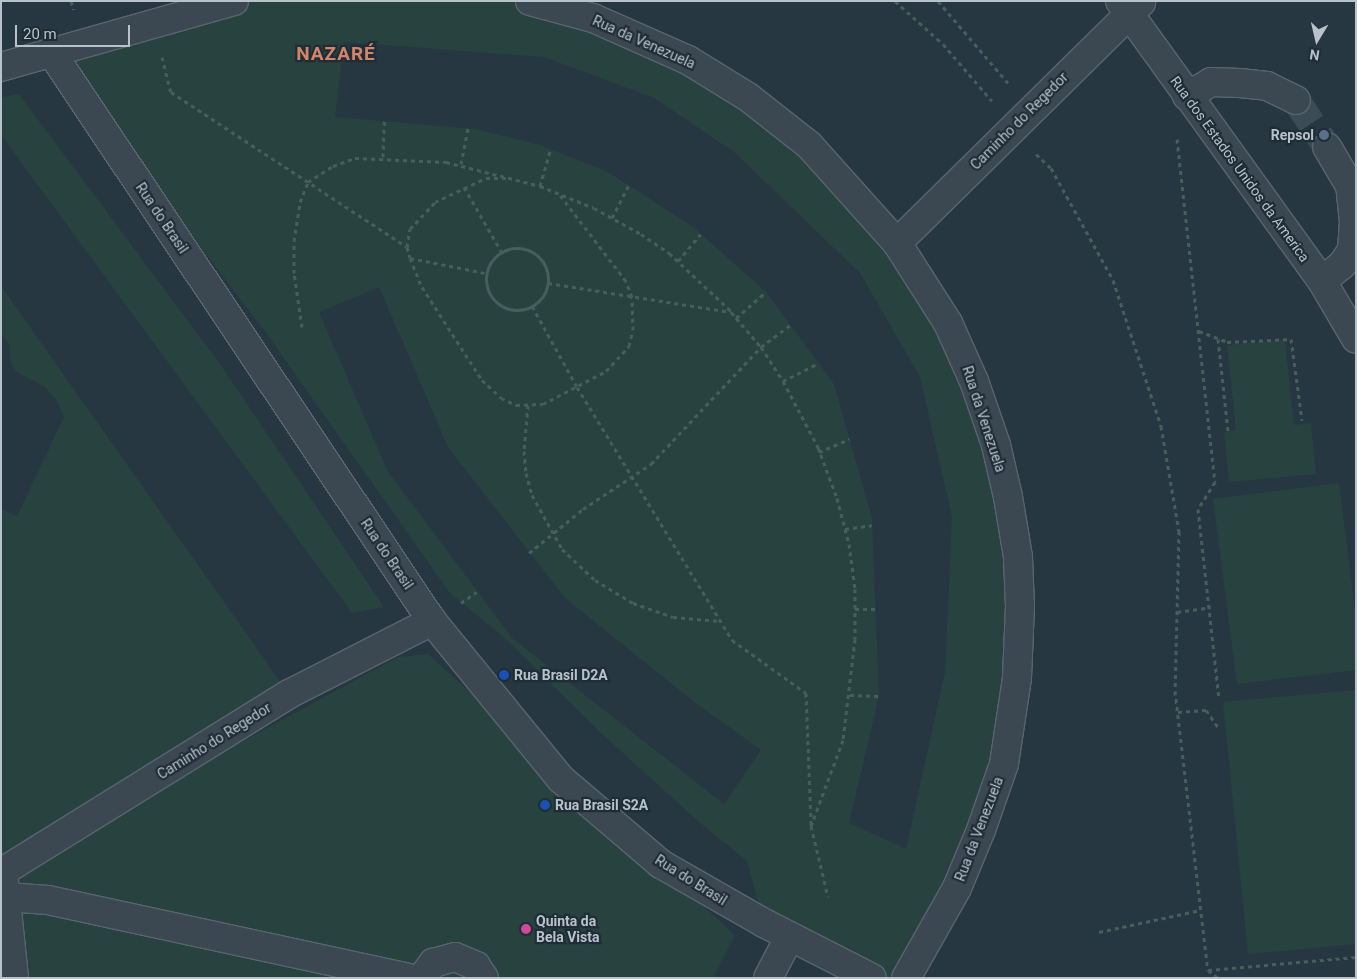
<!DOCTYPE html>
<meta charset="utf-8">
<style>
body{margin:0}
#map{position:relative;width:1357px;height:979px;overflow:hidden;background:#263741;font-family:Roboto,sans-serif}
div>[style]{position:absolute}
.green>*{inset:0;background:#284240}
.minor-tunnel>*{height:28px;margin-top:-14px;transform-origin:0;background:repeating-linear-gradient(90deg,#3c4c56 0 28px,transparent 0 42px)}
.path>*{height:3px;margin-top:-1.5px;transform-origin:0;background:repeating-linear-gradient(90deg,#475e5c 0 4px,transparent 0 8px)}
.path>.ring{margin:-1.5px;padding:0;box-sizing:content-box;background:none;border:3px solid #475e5c;border-radius:50%}
.roads{filter:drop-shadow(1px 0 #58656e) drop-shadow(-1px 0 #58656e) drop-shadow(0 1px #58656e) drop-shadow(0 -1px #58656e)}
.minor>*{height:28px;margin:-14px;padding:0 14px;transform-origin:14px;border-radius:14px;background:#3b4851}
.dots>*{width:14px;height:14px;translate:-50% -50%;box-sizing:border-box;border:2px solid #1f2d36;border-radius:50%}
span{translate:-50% -50%;white-space:nowrap;text-align:center;line-height:1.15;-webkit-text-stroke:4.5px #1f2d36;paint-order:stroke}
.street-label{font-size:14px;color:#b7c2cb}
.poi-label{font-size:14px;color:#b7c2cb;font-weight:700}
.right{translate:-100% -50%;text-align:right}
.left{translate:0 -50%;text-align:left}
.district-label{font-size:19px;color:#d48469;font-weight:700;letter-spacing:1px}
.frame{position:absolute;inset:0;border:2px solid #b7c2cb;pointer-events:none}
.north{position:absolute;left:1292px;top:15px;width:50px;height:50px;-webkit-text-stroke:4px #1f2d36;paint-order:stroke;rotate:189deg;font-size:14px;font-weight:700;line-height:20px;text-align:center;color:#b7c2cb}
.north::after{content:'';display:block;margin:auto;width:18px;height:22px;background:#b7c2cb;clip-path:polygon(50% 0,100% 100%,50% 72%,0 100%)}
.scale{position:absolute;left:15px;top:25px;width:115px;height:22px;box-sizing:border-box;border:2px solid #b7c2cb;border-top:0;padding-left:6px;font-size:15px;line-height:18px;white-space:nowrap;color:#b7c2cb;-webkit-text-stroke:4px #1f2d36;paint-order:stroke}
</style>
<div id="map">
<div class="green">
<i style="clip-path:polygon(evenodd,252px 1px,530px 1px,593px 18px,809px 145px,948px 323px,1008px 497px,1004px 764px,906px 978px,872px 978px,764px 923px,747px 861px,699px 822px,601px 733px,507px 640px,450px 593px,264px 330px,51px 52px,252px 1px,344px 42px,544px 57px,654px 98px,734px 152px,860px 273px,920px 377px,952px 517px,945px 672px,906px 849px,849px 823px,879px 696px,872px 519px,834px 384px,766px 292px,693px 227px,608px 172px,537px 144px,475px 129px,335px 117px,344px 42px,252px 1px,379px 287px,448px 447px,565px 598px,693px 701px,761px 750px,724px 804px,512px 638px,387px 470px,319px 312px,379px 287px)"></i>
<i style="clip-path:polygon(19px 94px,220px 364px,384px 607px,352px 613px,1px 135px,1px 97px)"></i>
<i style="clip-path:polygon(1px 286px,289px 694px,14px 865px,398px 657px,428px 654px,735px 935px,713px 978px,24px 978px,1px 867px,1px 509px,17px 516px,64px 417px,57px 401px,45px 387px,15px 371px,10px 360px,10px 346px,1px 333px)"></i>
<i style="clip-path:polygon(1285px 340px,1294px 425px,1311px 423px,1316px 474px,1229px 482px,1224px 432px,1236px 430px,1227px 345px)"></i>
<i style="clip-path:polygon(1339px 483px,1356px 618px,1356px 670px,1237px 684px,1213px 499px)"></i>
<i style="clip-path:polygon(1356px 690px,1356px 944px,1248px 954px,1223px 702px)"></i>
</div>
<div class="minor-tunnel">
<i style="left:1296px;top:100px;width:56px;rotate:56.6deg"></i>
</div>
<div class="path">
<i style="left:71px;top:1px;width:9px;rotate:72deg"></i>
<i style="left:895px;top:1px;width:64px;rotate:41.9deg"></i>
<i style="left:943px;top:44px;width:75px;rotate:49.3deg"></i>
<i style="left:938px;top:1px;width:109px;rotate:49.5deg"></i>
<i style="left:162px;top:57px;width:36px;rotate:76deg"></i>
<i style="left:171px;top:92px;width:282px;rotate:33.3deg"></i>
<i style="left:407px;top:247px;width:11px;rotate:75deg"></i>
<i style="left:410px;top:258px;width:76px;rotate:11.3deg"></i>
<i style="left:1177px;top:139px;width:345px;rotate:83.7deg"></i>
<i style="left:1215px;top:482px;width:32px;rotate:122deg"></i>
<i style="left:1198px;top:509px;width:190px;rotate:83.7deg"></i>
<i style="left:1036px;top:154px;width:21px;rotate:43deg"></i>
<i style="left:1051px;top:168px;width:128px;rotate:61deg"></i>
<i style="left:1113px;top:280px;width:154px;rotate:71.8deg"></i>
<i style="left:1161px;top:426px;width:107px;rotate:80.3deg"></i>
<i style="left:1179px;top:531px;width:160px;rotate:91.4deg"></i>
<i style="left:1175px;top:691px;width:281px;rotate:83.3deg"></i>
<i style="left:1208px;top:970px;width:149px;rotate:-5deg"></i>
<i style="left:383px;top:157px;width:36px;rotate:-88deg"></i>
<i style="left:461px;top:164px;width:37px;rotate:-79deg"></i>
<i style="left:540px;top:186px;width:37px;rotate:-74deg"></i>
<i style="left:464px;top:187px;width:74px;rotate:60deg"></i>
<i style="left:612px;top:218px;width:36px;rotate:-63deg"></i>
<i style="left:407px;top:247px;width:18px;rotate:-81deg"></i>
<i style="left:410px;top:229px;width:37px;rotate:-47deg"></i>
<i style="left:435px;top:202px;width:56px;rotate:-25.2deg"></i>
<i style="left:486px;top:178px;width:25px"></i>
<i class="ring" style="left:486px;top:248px;width:59px;height:59px"></i>
<i style="left:410px;top:258px;width:31px;rotate:68deg"></i>
<i style="left:422px;top:287px;width:111px;rotate:57.2deg"></i>
<i style="left:482px;top:380px;width:26px;rotate:43deg"></i>
<i style="left:501px;top:398px;width:17px;rotate:25deg"></i>
<i style="left:516px;top:405px;width:27px;rotate:-2deg"></i>
<i style="left:543px;top:404px;width:71px;rotate:-27.6deg"></i>
<i style="left:606px;top:371px;width:34px;rotate:-47deg"></i>
<i style="left:629px;top:346px;width:16px;rotate:-76deg"></i>
<i style="left:633px;top:330px;width:33px;rotate:-92deg"></i>
<i style="left:632px;top:297px;width:17px;rotate:-111deg"></i>
<i style="left:626px;top:281px;width:108px;rotate:-127.5deg"></i>
<i style="left:678px;top:261px;width:35px;rotate:-50deg"></i>
<i style="left:548px;top:283px;width:185px;rotate:9deg"></i>
<i style="left:731px;top:312px;width:46px;rotate:49.4deg"></i>
<i style="left:761px;top:347px;width:40px;rotate:57.1deg"></i>
<i style="left:783px;top:381px;width:75px;rotate:62.1deg"></i>
<i style="left:818px;top:447px;width:54px;rotate:69.6deg"></i>
<i style="left:837px;top:498px;width:48px;rotate:75.4deg"></i>
<i style="left:849px;top:544px;width:45px;rotate:82.4deg"></i>
<i style="left:855px;top:589px;width:50px;rotate:90deg"></i>
<i style="left:855px;top:639px;width:102px;rotate:96.8deg"></i>
<i style="left:843px;top:740px;width:92px;rotate:110.4deg"></i>
<i style="left:532px;top:306px;width:93px;rotate:60.9deg"></i>
<i style="left:577px;top:387px;width:297px;rotate:58.5deg"></i>
<i style="left:732px;top:640px;width:91px;rotate:35.6deg"></i>
<i style="left:806px;top:693px;width:133px;rotate:87.8deg"></i>
<i style="left:811px;top:826px;width:73px;rotate:76.5deg"></i>
<i style="left:736px;top:318px;width:40px;rotate:-41deg"></i>
<i style="left:302px;top:327px;width:55px;rotate:-98.4deg"></i>
<i style="left:294px;top:273px;width:32px;rotate:-90deg"></i>
<i style="left:294px;top:241px;width:39px;rotate:-81deg"></i>
<i style="left:300px;top:202px;width:22px;rotate:-68deg"></i>
<i style="left:308px;top:182px;width:30px;rotate:-33deg"></i>
<i style="left:333px;top:166px;width:23px;rotate:-20deg"></i>
<i style="left:355px;top:158px;width:91px;rotate:2.5deg"></i>
<i style="left:446px;top:162px;width:97px;rotate:14.3deg"></i>
<i style="left:540px;top:186px;width:58px;rotate:22.2deg"></i>
<i style="left:594px;top:208px;width:54px;rotate:29deg"></i>
<i style="left:641px;top:234px;width:34px;rotate:34deg"></i>
<i style="left:669px;top:253px;width:85px;rotate:43.1deg"></i>
<i style="left:1199px;top:331px;width:30px;rotate:21deg"></i>
<i style="left:1227px;top:342px;width:64px;rotate:-2.7deg"></i>
<i style="left:1291px;top:339px;width:82px;rotate:82.3deg"></i>
<i style="left:1218px;top:339px;width:93px;rotate:83.8deg"></i>
<i style="left:783px;top:381px;width:40px;rotate:-26.6deg"></i>
<i style="left:528px;top:405px;width:46px;rotate:95deg"></i>
<i style="left:524px;top:451px;width:22px;rotate:85deg"></i>
<i style="left:526px;top:473px;width:23px;rotate:75deg"></i>
<i style="left:532px;top:495px;width:62px;rotate:60.9deg"></i>
<i style="left:562px;top:549px;width:45px;rotate:43.2deg"></i>
<i style="left:595px;top:580px;width:44px;rotate:31.2deg"></i>
<i style="left:633px;top:603px;width:42px;rotate:19.3deg"></i>
<i style="left:673px;top:617px;width:47px;rotate:4.9deg"></i>
<i style="left:819px;top:452px;width:33px;rotate:-23deg"></i>
<i style="left:845px;top:529px;width:27px;rotate:-8deg"></i>
<i style="left:529px;top:553px;width:70px;rotate:-39.2deg"></i>
<i style="left:583px;top:509px;width:82px;rotate:-33.5deg"></i>
<i style="left:651px;top:464px;width:161px;rotate:-46.8deg"></i>
<i style="left:761px;top:347px;width:38px;rotate:-37deg"></i>
<i style="left:461px;top:603px;width:19px;rotate:-35deg"></i>
<i style="left:855px;top:609px;width:21px"></i>
<i style="left:1177px;top:612px;width:34px;rotate:-8deg"></i>
<i style="left:850px;top:695px;width:29px;rotate:2deg"></i>
<i style="left:1178px;top:712px;width:28px;rotate:-4deg"></i>
<i style="left:1206px;top:710px;width:21px;rotate:55deg"></i>
<i style="left:1099px;top:932px;width:104px;rotate:-12.2deg"></i>
<i style="left:1208px;top:970px;width:13px;rotate:39deg"></i>
</div>
<div class="roads">
<div class="minor">
<i style="left:530px;top:1px;width:65px;rotate:15.1deg"></i>
<i style="left:593px;top:18px;width:104px;rotate:23.9deg"></i>
<i style="left:688px;top:60px;width:70px;rotate:31.7deg"></i>
<i style="left:748px;top:97px;width:78px;rotate:38.2deg"></i>
<i style="left:809px;top:145px;width:132px;rotate:48.1deg"></i>
<i style="left:897px;top:243px;width:95px;rotate:57.5deg"></i>
<i style="left:948px;top:323px;width:64px;rotate:65.9deg"></i>
<i style="left:974px;top:381px;width:68px;rotate:71deg"></i>
<i style="left:996px;top:445px;width:53px;rotate:77deg"></i>
<i style="left:1008px;top:497px;width:61px;rotate:80.5deg"></i>
<i style="left:1018px;top:557px;width:49px;rotate:87.7deg"></i>
<i style="left:1020px;top:606px;width:72px;rotate:92.4deg"></i>
<i style="left:1017px;top:678px;width:87px;rotate:98.6deg"></i>
<i style="left:1004px;top:764px;width:70px;rotate:109.2deg"></i>
<i style="left:981px;top:830px;width:63px;rotate:112.5deg"></i>
<i style="left:957px;top:888px;width:103px;rotate:119.5deg"></i>
<i style="left:1120px;top:1px;width:345px;rotate:54.2deg"></i>
<i style="left:1322px;top:281px;width:67px;rotate:59.6deg"></i>
<i style="left:51px;top:52px;width:685px;rotate:56.19deg"></i>
<i style="left:432px;top:621px;width:204px;rotate:50.8deg"></i>
<i style="left:561px;top:779px;width:131px;rotate:40.4deg"></i>
<i style="left:661px;top:864px;width:119px;rotate:29.8deg"></i>
<i style="left:764px;top:923px;width:121px;rotate:27deg"></i>
<i style="left:1px;top:67px;width:242px;rotate:-15.8deg"></i>
<i style="left:1187px;top:96px;width:28px;rotate:-30deg"></i>
<i style="left:1211px;top:82px;width:29px;rotate:2deg"></i>
<i style="left:1240px;top:83px;width:27px;rotate:6deg"></i>
<i style="left:1267px;top:86px;width:32px;rotate:26deg"></i>
<i style="left:897px;top:243px;width:343px;rotate:-44.6deg"></i>
<i style="left:1322px;top:281px;width:26px;rotate:-39deg"></i>
<i style="left:1342px;top:265px;width:18px;rotate:-56deg"></i>
<i style="left:1352px;top:250px;width:28px;rotate:-86deg"></i>
<i style="left:1354px;top:222px;width:36px;rotate:-96deg"></i>
<i style="left:1350px;top:186px;width:45px;rotate:-120.5deg"></i>
<i style="left:2px;top:872px;width:338px;rotate:-31.8deg"></i>
<i style="left:289px;top:694px;width:161px;rotate:-27deg"></i>
<i style="left:4px;top:881px;width:98px;rotate:84.1deg"></i>
<i style="left:6px;top:897px;width:42px;rotate:4.1deg"></i>
<i style="left:48px;top:900px;width:368px;rotate:12.2deg"></i>
<i style="left:422px;top:978px;width:19px;rotate:-54deg"></i>
<i style="left:433px;top:963px;width:23px;rotate:-15deg"></i>
<i style="left:455px;top:957px;width:23px;rotate:23deg"></i>
<i style="left:476px;top:966px;width:14px;rotate:56deg"></i>
<i style="left:768px;top:978px;width:47px;rotate:-62.4deg"></i>
</div>
</div>
<div class="dots">
<i style="left:1324px;top:135px;background:#5c6f8a"></i>
<i style="left:504px;top:675px;background:#1a4fb4"></i>
<i style="left:545px;top:805px;background:#1a4fb4"></i>
<i style="left:526px;top:929px;background:#d1479c"></i>
</div>
<div class="street-label">
<span style="left:644px;top:42px;rotate:24deg">Rua da Venezuela</span>
<span style="left:1019px;top:121px;rotate:-45deg">Caminho do Regedor</span>
<span style="left:1240px;top:169px;rotate:54deg">Rua dos Estados Unidos da America</span>
<span style="left:162px;top:218px;rotate:56deg">Rua do Brasil</span>
<span style="left:984px;top:419px;rotate:72deg">Rua da Venezuela</span>
<span style="left:387px;top:554px;rotate:56deg">Rua do Brasil</span>
<span style="left:214px;top:741px;rotate:-32deg">Caminho do Regedor</span>
<span style="left:979px;top:829px;rotate:-69deg">Rua da Venezuela</span>
<span style="left:691px;top:880px;rotate:32deg">Rua do Brasil</span>
</div>
<div class="poi-label">
<span class="right" style="left:1314px;top:135px">Repsol</span>
<span class="left" style="left:514px;top:675px">Rua Brasil D2A</span>
<span class="left" style="left:555px;top:805px">Rua Brasil S2A</span>
<span class="left" style="left:536px;top:929px">Quinta da<br>Bela Vista</span>
</div>
<div class="district-label">
<span style="left:336px;top:54px">NAZARÉ</span>
</div>
<div class="frame"></div>
<div class="north">N</div>
<div class="scale">20 m</div>
</div>
